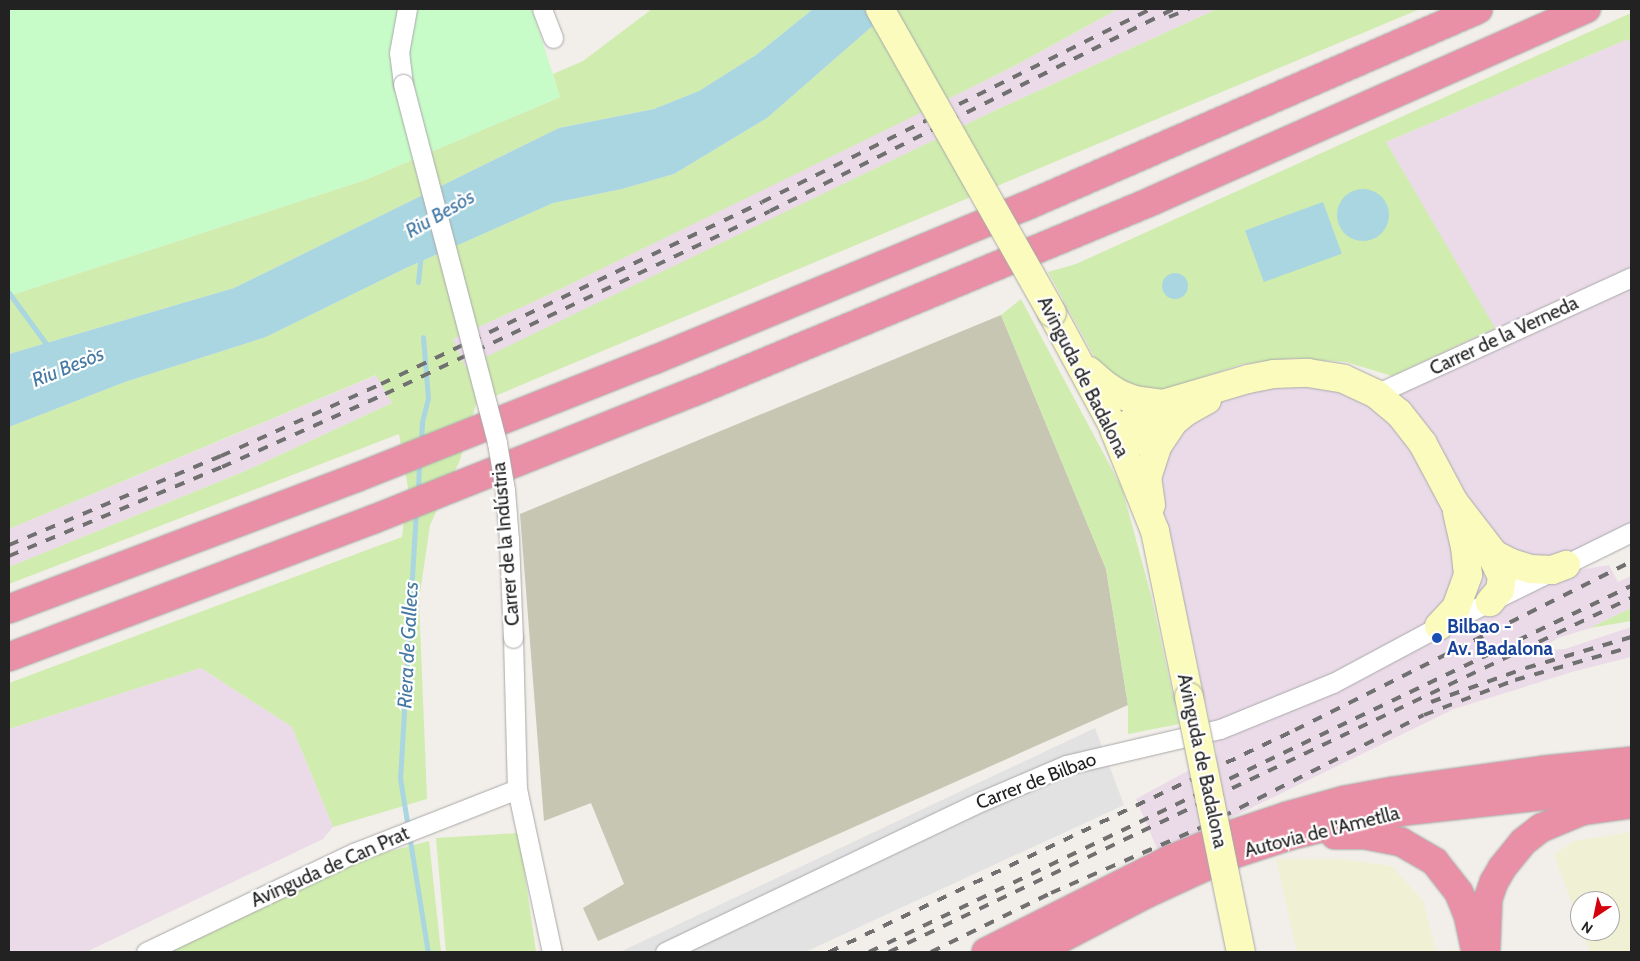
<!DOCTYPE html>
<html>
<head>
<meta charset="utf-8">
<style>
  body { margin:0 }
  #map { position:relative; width:1640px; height:961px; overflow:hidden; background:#f2eee9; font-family:Cabin,sans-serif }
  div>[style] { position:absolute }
  .industrial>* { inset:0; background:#ebdbe9 }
  .construction>* { inset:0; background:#c7c6b3 }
  .farmland>* { inset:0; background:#f0f0d4 }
  .grass>* { inset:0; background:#d0ecaf }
  .park>* { inset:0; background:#c7fbc8 }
  .parking>* { inset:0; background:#e2e2e2 }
  .water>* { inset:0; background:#a9d6e0; transform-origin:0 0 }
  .round { border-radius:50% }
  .stream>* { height:5px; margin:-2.5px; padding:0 2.5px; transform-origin:2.5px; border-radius:2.5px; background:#a9d6e0 }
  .roads { filter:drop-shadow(0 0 1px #a9a9a9) drop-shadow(0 0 1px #a9a9a9) }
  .street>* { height:19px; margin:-9.5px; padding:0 9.5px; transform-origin:9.5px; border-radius:9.5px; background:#fff }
  .secondary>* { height:28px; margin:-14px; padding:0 14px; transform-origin:14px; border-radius:14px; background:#fbfbbe }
  .highway>* { height:28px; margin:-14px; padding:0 14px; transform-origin:14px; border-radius:14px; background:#e990a6 }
  .rail>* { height:4px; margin-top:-2px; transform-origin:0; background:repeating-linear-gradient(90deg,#707070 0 10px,transparent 0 20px) }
  .bridges { filter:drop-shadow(0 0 1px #a9a9a9) drop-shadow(0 0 1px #a9a9a9) }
  .street-bridge>* { height:19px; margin:-9.5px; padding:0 9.5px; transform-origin:9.5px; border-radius:9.5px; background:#fff }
  .secondary-bridge>* { height:28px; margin:-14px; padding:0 14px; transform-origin:14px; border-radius:14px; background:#fbfbbe }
  .dots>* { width:14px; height:14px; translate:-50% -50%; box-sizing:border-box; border:2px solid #fff; border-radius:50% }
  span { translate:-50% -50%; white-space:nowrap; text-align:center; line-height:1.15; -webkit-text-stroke:4.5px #fff; paint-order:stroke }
  .street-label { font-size:19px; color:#222 }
  .transit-label { font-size:19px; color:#164399; font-weight:700 }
  .left { translate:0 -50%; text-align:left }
  .water-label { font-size:20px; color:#4579a4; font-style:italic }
  .frame { position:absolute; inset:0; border:10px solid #222; pointer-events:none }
  .north { position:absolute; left:1570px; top:891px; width:50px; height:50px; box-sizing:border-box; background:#fff; border:1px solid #a7a7a7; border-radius:50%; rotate:214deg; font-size:14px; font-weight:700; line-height:20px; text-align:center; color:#222 }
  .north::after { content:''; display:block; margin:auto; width:18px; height:22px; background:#d4000b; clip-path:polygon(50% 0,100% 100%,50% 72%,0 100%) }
</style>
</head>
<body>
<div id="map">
  <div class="industrial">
    <div style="clip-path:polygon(1118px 9px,1217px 9px,994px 111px,465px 368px,452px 339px,548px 295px,1016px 65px)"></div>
    <div style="clip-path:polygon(1628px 39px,1631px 45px,1631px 544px,1573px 571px,1609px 565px,1618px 582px,1631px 576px,1631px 608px,1590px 628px,1558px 638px,1537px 651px,1565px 649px,1631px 627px,1631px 657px,1575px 671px,1454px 709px,1159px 853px,1136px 799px,1217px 755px,1179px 578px,1159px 501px,1163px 465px,1179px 431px,1219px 403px,1238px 395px,1279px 385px,1379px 383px,1494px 328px,1386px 142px)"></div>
    <div style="clip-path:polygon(377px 375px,392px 403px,243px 472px,9px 567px,9px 529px)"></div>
    <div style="clip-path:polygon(201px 668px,292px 727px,333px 827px,323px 839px,86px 952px,9px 952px,9px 729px)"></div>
  </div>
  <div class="construction">
    <div style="clip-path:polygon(1001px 315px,1106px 569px,1128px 705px,598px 941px,583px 908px,624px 884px,591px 803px,544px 821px,520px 514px)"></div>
  </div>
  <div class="farmland">
    <div style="clip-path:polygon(1631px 832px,1631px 952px,1590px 952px,1582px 931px,1610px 931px,1610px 901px,1580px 901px,1580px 926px,1554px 855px,1574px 841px)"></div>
    <div style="clip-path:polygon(1276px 859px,1341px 859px,1392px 866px,1423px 901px,1436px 951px,1463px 949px,1463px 952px,1297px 952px)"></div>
  </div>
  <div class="grass">
    <div style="clip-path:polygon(652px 9px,813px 9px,756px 55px,699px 91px,654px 109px,559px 128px,234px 288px,9px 354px,9px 296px,365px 180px,560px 97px,553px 74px,583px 61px)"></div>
    <div style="clip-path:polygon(892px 9px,1118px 9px,1016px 65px,908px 119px,548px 295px,453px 339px,465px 367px,994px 111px,1217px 9px,1420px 9px,476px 404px,460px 460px,430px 525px,419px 600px,427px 799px,333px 827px,292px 727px,201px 668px,9px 729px,9px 683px,402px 537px,408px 488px,399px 434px,9px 584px,9px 567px,243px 472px,392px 403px,376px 375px,9px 529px,9px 427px,125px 382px,266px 337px,406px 268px,553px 203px,622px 189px,674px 174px,767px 118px)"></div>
    <div style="clip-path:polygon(1631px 13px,1631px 45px,1628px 39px,1386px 142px,1495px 328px,1392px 376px,1346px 362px,1293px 358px,1243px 364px,1157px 392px,1134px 389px,1101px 369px,1048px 272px,1076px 264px)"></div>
    <div style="clip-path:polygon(1021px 299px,1122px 488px,1151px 595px,1179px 724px,1128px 734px,1128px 705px,1106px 569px,1001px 315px)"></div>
    <div style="clip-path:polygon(1631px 608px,1631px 621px,1590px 628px)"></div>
    <div style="clip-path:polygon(519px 833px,536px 952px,446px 952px,436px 838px)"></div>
    <div style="clip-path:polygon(429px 841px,441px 952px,169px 952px,372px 856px)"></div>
  </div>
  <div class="park">
    <div style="clip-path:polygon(9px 9px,532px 9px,560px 97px,365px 180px,9px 296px)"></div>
  </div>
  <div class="parking">
    <div style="clip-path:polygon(1095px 728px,1124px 805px,805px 952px,620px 952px)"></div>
  </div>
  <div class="water">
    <div style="clip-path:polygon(813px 9px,892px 9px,767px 118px,674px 174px,622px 189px,553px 203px,406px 268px,266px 337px,125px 382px,9px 427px,9px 354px,234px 288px,559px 128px,654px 109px,699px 91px,756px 55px)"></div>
    <div class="round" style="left:1337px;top:189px;width:52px;height:52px"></div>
    <div style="left:1323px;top:202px;width:55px;height:83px;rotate:70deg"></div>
    <div class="round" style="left:1162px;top:273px;width:26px;height:26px"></div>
  </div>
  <div class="stream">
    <div style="left:418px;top:282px;width:27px;rotate:-84deg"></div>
    <div style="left:9px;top:293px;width:69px;rotate:53.8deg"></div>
    <div style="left:421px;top:442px;width:20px;rotate:-87deg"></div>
    <div style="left:422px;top:422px;width:25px;rotate:-76deg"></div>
    <div style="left:428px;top:398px;width:61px;rotate:-94.7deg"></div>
    <div style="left:418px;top:492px;width:29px;rotate:-88deg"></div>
    <div style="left:416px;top:510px;width:268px;rotate:93.4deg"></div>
    <div style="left:400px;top:778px;width:176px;rotate:80.9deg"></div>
  </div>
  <div class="roads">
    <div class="street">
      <div style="left:542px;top:9px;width:31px;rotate:69deg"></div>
      <div style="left:403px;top:84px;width:31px;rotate:-97deg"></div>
      <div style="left:399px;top:53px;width:45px;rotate:-79.7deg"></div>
      <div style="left:1376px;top:394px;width:281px;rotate:-24.6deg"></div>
      <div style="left:513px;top:638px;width:151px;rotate:88.5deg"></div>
      <div style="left:517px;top:789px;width:167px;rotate:77.9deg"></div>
      <div style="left:146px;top:952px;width:230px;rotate:-25.5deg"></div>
      <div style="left:354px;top:853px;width:175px;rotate:-21.4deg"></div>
      <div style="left:665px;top:952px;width:351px;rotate:-25.5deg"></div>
      <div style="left:982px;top:801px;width:91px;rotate:-23.2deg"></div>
      <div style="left:1066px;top:765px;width:158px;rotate:-13.2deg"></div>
      <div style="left:1220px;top:729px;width:122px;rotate:-22.2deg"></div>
      <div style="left:1333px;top:683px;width:110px;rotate:-28.2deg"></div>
      <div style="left:1430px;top:631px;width:224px;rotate:-26.2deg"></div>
    </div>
    <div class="secondary">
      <div style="left:1052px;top:313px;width:126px;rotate:61.6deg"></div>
      <div style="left:1112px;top:424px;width:115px;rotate:68.1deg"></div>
      <div style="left:1155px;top:531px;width:169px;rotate:78.4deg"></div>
      <div style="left:1089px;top:371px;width:21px;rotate:41deg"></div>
      <div style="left:1105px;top:385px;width:17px;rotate:33deg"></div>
      <div style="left:1119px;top:394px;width:17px;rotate:21deg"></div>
      <div style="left:1135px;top:400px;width:28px;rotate:8deg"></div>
      <div style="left:1115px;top:432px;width:22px;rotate:24deg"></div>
      <div style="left:1135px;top:441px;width:13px;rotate:-13deg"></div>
      <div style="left:1148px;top:438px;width:9px;rotate:-18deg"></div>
      <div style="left:1157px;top:435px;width:38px;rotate:-39deg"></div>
      <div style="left:1187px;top:411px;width:23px;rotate:-29deg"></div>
      <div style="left:1121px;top:445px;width:16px;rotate:-75deg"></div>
      <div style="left:1125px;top:430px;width:7px;rotate:-56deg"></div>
      <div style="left:1129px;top:424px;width:23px;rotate:-40deg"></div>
      <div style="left:1147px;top:409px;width:17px;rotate:-17deg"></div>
      <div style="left:1163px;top:404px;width:89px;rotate:-16.4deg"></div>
      <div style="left:1248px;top:379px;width:26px;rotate:-11deg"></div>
      <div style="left:1274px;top:374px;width:34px;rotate:-2deg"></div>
      <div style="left:1308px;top:373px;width:36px;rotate:9deg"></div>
      <div style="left:1344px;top:379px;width:35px;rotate:25deg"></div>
      <div style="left:1376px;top:394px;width:30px;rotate:40deg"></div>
      <div style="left:1399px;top:413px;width:39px;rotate:52deg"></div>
      <div style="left:1423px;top:444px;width:66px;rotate:61.9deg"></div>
      <div style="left:1454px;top:502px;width:66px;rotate:52.4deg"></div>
      <div style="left:1494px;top:554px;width:19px;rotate:28deg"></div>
      <div style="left:1511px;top:563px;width:21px;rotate:17deg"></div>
      <div style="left:1531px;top:569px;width:21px;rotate:3deg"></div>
      <div style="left:1552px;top:570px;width:15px;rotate:-20deg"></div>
      <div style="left:1151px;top:505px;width:27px;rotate:-98deg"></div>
      <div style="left:1147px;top:478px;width:35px;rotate:-72deg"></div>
      <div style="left:1158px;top:445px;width:25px;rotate:-56deg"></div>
      <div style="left:1487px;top:546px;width:34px;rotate:64deg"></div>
      <div style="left:1502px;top:577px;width:13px;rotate:99deg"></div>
      <div style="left:1500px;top:590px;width:16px;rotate:130deg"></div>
      <div style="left:1439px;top:626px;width:25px;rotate:-47deg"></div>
      <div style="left:1456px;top:608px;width:35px;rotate:-70deg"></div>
      <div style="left:1468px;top:575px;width:28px;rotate:-96deg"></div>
      <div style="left:1465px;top:547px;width:35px;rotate:-103deg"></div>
    </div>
    <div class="highway">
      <div style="left:9px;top:609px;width:373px;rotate:-20.7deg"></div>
      <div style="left:358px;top:477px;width:318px;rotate:-21.6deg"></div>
      <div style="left:654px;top:360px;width:403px;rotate:-22.5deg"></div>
      <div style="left:1026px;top:206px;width:493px;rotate:-23.5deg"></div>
      <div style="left:9px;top:657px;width:390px;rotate:-20.7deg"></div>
      <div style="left:374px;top:519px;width:347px;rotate:-21.7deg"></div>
      <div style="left:696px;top:391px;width:494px;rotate:-22.6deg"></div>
      <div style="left:1152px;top:201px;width:475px;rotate:-23.9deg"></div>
      <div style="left:1335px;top:835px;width:30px"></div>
      <div style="left:1365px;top:835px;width:37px;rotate:11deg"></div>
      <div style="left:1401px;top:842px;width:39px;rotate:30deg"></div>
      <div style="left:1435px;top:862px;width:39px;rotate:52deg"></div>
      <div style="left:1459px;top:893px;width:24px;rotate:68deg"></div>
      <div style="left:1468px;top:915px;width:38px;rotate:78deg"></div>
      <div style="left:1486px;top:948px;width:49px;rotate:-87.7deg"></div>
      <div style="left:1488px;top:899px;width:18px;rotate:-71deg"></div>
      <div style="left:1494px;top:882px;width:16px;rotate:-60deg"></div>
      <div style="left:1502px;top:868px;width:33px;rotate:-51deg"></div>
      <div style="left:1523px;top:842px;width:23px;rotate:-38deg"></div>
      <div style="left:1541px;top:828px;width:44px;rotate:-22.5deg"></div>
      <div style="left:1582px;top:811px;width:49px;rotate:-8.1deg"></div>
      <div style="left:986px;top:952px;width:205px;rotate:-26.7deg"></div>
      <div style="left:1169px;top:860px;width:69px;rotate:-22.1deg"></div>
      <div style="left:1233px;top:834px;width:57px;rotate:-18.4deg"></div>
      <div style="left:1287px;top:816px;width:60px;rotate:-15.4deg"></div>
      <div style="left:1345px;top:800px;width:49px;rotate:-10.6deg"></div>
      <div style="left:1393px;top:791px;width:152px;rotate:-7.9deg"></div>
      <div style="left:1544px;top:770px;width:87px;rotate:-5.9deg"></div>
      <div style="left:1035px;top:952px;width:125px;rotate:-27.6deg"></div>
      <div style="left:1146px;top:894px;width:57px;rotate:-24.8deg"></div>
      <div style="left:1198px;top:870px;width:39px;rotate:-24deg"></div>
      <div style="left:1234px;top:854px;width:58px;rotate:-18.1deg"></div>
      <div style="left:1289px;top:836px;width:71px;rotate:-13.8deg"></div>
      <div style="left:1358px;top:819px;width:49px;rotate:-9.5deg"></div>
      <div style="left:1406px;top:811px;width:226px;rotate:-6.3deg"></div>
    </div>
  </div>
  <div class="rail">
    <div style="left:1169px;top:17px;width:22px;rotate:-22deg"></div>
    <div style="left:9px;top:545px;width:230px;rotate:-22.8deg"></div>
    <div style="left:221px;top:456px;width:175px;rotate:-24.2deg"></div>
    <div style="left:381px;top:384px;width:422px;rotate:-25.5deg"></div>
    <div style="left:762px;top:202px;width:433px;rotate:-26.4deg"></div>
    <div style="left:9px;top:556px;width:231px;rotate:-22.7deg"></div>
    <div style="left:222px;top:467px;width:179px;rotate:-24.1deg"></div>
    <div style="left:385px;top:394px;width:426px;rotate:-25.4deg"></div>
    <div style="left:770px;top:211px;width:452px;rotate:-26.6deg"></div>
    <div style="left:1431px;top:702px;width:101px;rotate:-19.7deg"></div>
    <div style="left:1526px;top:668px;width:109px;rotate:-16.4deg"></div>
    <div style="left:829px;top:952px;width:516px;rotate:-25.47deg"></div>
    <div style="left:1295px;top:730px;width:376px;rotate:-26.6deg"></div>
    <div style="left:869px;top:952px;width:845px;rotate:-25.66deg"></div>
    <div style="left:889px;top:952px;width:822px;rotate:-25.51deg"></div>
    <div style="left:931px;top:952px;width:134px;rotate:-26.2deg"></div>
    <div style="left:1051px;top:893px;width:167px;rotate:-23.6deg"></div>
    <div style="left:1204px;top:826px;width:246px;rotate:-26.8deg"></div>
    <div style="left:1424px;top:715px;width:97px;rotate:-21deg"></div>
    <div style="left:1515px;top:680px;width:121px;rotate:-15.9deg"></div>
  </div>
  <div class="bridges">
    <div class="street-bridge">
      <div style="left:403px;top:84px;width:371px;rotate:75.3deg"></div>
      <div style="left:497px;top:443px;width:48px;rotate:80.3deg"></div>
      <div style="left:505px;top:490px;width:50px;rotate:85.4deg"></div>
      <div style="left:509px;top:540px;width:98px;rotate:87.7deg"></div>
    </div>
    <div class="secondary-bridge">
      <div style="left:880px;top:9px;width:349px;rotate:60.5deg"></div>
      <div style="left:1189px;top:697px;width:260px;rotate:78.5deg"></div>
    </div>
  </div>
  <div class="dots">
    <div style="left:1437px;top:638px;background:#1a4fb4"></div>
  </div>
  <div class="street-label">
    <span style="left:1504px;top:336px;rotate:-25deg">Carrer de la Verneda</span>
    <span style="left:1083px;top:377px;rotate:63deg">Avinguda de Badalona</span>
    <span style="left:506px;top:544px;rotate:-95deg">Carrer de la Indústria</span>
    <span style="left:1202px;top:761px;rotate:78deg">Avinguda de Badalona</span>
    <span style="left:1036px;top:781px;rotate:-21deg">Carrer de Bilbao</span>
    <span style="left:1322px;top:832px;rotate:-14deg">Autovia de l'Ametlla</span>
    <span style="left:330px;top:867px;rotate:-24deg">Avinguda de Can Prat</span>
  </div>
  <div class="transit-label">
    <span class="left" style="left:1447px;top:638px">Bilbao -<br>Av. Badalona</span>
  </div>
  <div class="water-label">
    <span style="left:440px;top:214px;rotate:-30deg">Riu Besòs</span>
    <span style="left:68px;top:367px;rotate:-22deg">Riu Besòs</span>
    <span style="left:408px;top:645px;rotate:-87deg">Riera de Gallecs</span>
  </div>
  <div class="frame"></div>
  <div class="north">N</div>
</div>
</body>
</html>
